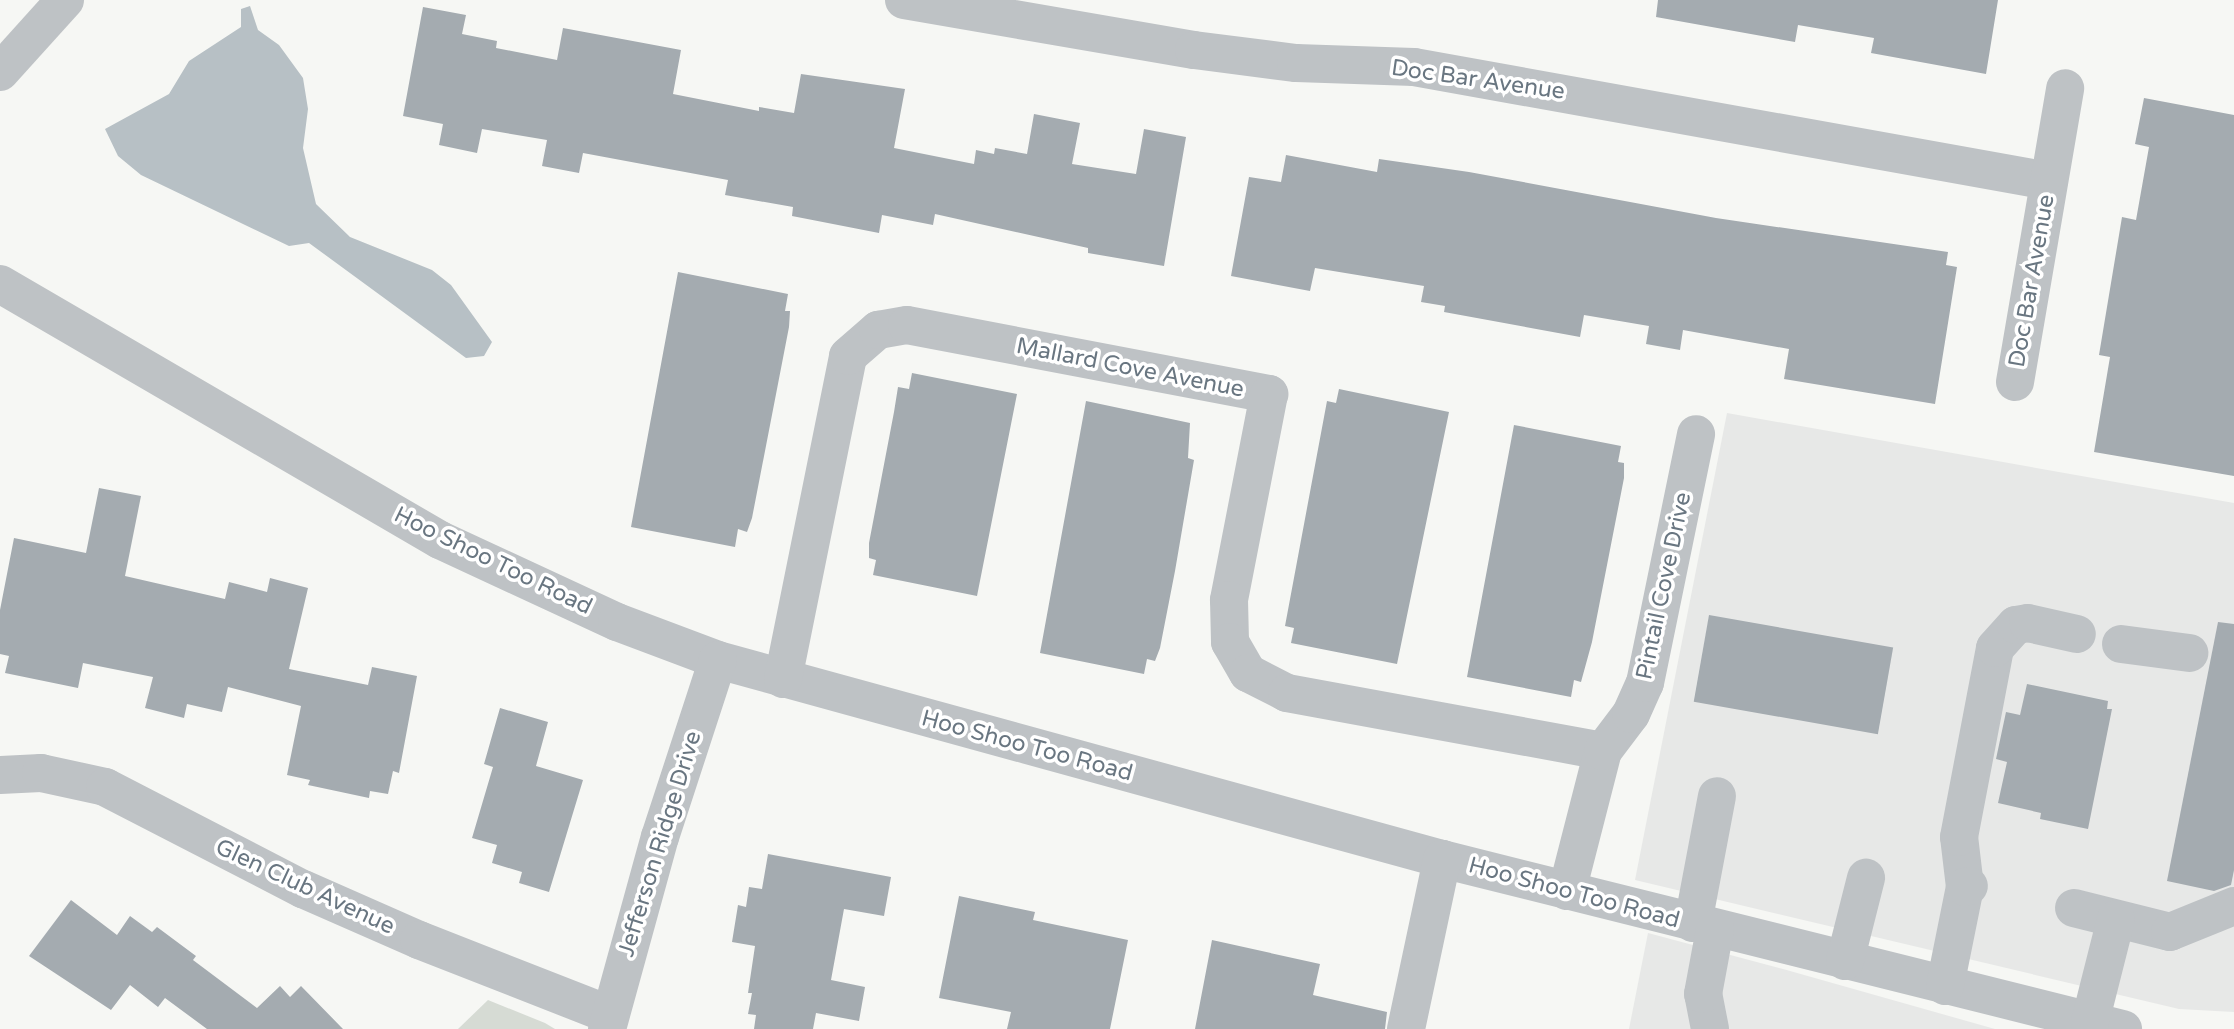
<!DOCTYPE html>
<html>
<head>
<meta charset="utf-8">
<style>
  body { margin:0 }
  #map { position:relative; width:2234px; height:1029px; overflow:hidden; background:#f6f7f4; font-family:"Varela Round",sans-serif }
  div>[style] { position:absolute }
  .built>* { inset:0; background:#e7e8e7 }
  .green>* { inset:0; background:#d6dbd4 }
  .water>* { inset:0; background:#b7c0c5 }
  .building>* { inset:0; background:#a4abb0; transform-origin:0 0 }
  .minor>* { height:38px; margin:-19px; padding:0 19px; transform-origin:19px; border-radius:19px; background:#bec2c5 }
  span { translate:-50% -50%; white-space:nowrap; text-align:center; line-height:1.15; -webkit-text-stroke:7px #fff; paint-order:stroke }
  .street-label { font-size:23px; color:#697681 }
</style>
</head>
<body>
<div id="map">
  <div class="built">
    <div style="clip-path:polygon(1727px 413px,2234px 503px,2234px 1012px,2179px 1009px,1635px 880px)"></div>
    <div style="clip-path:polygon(1648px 933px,1783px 969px,1995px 1029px,1629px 1029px)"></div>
  </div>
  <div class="green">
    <div style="clip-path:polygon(488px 1000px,545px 1023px,555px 1029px,458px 1029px)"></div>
  </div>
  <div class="water">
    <div style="clip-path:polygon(250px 6px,258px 30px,279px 45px,303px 78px,308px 109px,303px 148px,316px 204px,350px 237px,432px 270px,451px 285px,492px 342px,484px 356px,466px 358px,309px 243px,289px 246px,141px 175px,118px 156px,105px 129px,169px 94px,189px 61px,241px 27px,241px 9px)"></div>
  </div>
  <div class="building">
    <div style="clip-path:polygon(1658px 0,1998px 0,1986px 74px,1871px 53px,1874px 38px,1798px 25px,1795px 42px,1656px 17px)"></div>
    <div style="clip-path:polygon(423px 7px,466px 15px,462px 34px,497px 41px,496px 48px,557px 60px,563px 28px,681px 50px,673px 94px,759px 111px,759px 107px,794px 113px,801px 74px,905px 89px,894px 148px,974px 164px,976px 150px,994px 154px,995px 148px,1027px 154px,1034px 114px,1080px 123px,1072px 164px,1136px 174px,1144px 129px,1186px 137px,1164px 266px,1088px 253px,1088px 248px,935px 214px,933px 225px,882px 215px,879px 233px,792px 216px,793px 207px,725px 195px,728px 180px,583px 153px,579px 173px,542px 166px,547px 140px,482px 129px,477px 153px,439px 145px,443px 124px,403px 116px)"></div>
    <div style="clip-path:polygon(2144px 98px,2234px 115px,2234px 476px,2094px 452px,2110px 357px,2099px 355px,2122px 217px,2136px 220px,2149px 147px,2135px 144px)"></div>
    <div style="clip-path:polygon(1286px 155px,1377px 172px,1379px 159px,1469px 172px,1716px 218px,1948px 252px,1946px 265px,1957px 267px,1935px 404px,1784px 379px,1789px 349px,1683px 330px,1680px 350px,1646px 344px,1649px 326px,1584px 315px,1580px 337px,1444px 312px,1445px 306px,1421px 302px,1424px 286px,1315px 268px,1310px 291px,1231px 276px,1249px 177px,1281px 182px)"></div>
    <div style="clip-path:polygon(678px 272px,788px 294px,785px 311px,790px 311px,789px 327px,752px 518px,747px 532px,738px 529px,735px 547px,631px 527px)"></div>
    <div style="clip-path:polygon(912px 373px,1017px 394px,977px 596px,873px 575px,876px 560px,869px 558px,869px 543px,894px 412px,898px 387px,909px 389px)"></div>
    <div style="clip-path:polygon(1339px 389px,1449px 412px,1397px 664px,1291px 643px,1294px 628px,1285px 626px,1327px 401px,1336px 403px)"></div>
    <div style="clip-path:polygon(1086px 401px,1190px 423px,1188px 458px,1194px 460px,1175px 571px,1160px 648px,1155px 661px,1147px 659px,1144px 674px,1040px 653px)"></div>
    <div style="clip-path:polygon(1514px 425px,1621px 446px,1618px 462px,1624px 463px,1624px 478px,1592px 642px,1581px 682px,1574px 680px,1571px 697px,1467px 677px)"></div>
    <div style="clip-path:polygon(99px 488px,141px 496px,125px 576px,225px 599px,229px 582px,267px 592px,270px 578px,308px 588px,289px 669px,368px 685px,372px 667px,417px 676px,399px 773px,393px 771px,388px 794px,370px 791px,369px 798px,308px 785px,310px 780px,287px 775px,301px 706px,228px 687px,222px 712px,187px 704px,184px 718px,145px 708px,153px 677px,83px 663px,78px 688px,5px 673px,9px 656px,0 654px,0 610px,14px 538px,86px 553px)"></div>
    <div style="left:1709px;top:615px;width:187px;height:88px;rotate:10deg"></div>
    <div style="clip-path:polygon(2218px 622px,2234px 624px,2234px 870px,2231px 885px,2214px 891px,2167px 881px)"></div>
    <div style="clip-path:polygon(2027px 684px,2108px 701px,2107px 709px,2112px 709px,2088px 829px,2040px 819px,2041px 813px,1998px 803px,2007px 762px,1996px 759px,2006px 712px,2020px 715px)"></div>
    <div style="clip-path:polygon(500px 708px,548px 722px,536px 766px,583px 780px,549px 892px,519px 883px,522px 872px,492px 863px,497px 845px,472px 838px,493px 767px,484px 764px)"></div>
    <div style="clip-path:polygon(768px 854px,891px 877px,884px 916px,844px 909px,831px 980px,865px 987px,859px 1021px,816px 1013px,813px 1029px,754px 1029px,756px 1015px,748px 1014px,752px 993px,748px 993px,755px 946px,732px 942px,738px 905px,746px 907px,749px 887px,762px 889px)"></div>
    <div style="clip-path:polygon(959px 896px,1035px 912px,1033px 920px,1128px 940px,1110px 1029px,1007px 1029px,1011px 1012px,939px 998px)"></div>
    <div style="clip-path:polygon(71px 900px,117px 935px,130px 916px,152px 932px,157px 927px,196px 956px,193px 960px,257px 1008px,280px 986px,290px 997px,301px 986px,343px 1029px,207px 1029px,165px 998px,158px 1007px,130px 985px,111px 1010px,29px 956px)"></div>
    <div style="clip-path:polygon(1212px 940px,1320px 964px,1313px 995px,1387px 1012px,1385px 1029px,1195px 1029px)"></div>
  </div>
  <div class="minor">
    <div style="left:904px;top:0;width:294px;rotate:9.8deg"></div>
    <div style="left:1194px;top:50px;width:103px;rotate:7.3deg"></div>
    <div style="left:1296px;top:63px;width:118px;rotate:1.9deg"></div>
    <div style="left:1414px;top:67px;width:645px;rotate:10.18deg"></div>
    <div style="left:0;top:72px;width:97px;rotate:-47.9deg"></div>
    <div style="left:0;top:284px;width:509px;rotate:30.19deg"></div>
    <div style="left:440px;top:540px;width:195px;rotate:24.9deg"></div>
    <div style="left:617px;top:622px;width:108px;rotate:20.6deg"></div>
    <div style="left:718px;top:660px;width:751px;rotate:15.37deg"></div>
    <div style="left:1442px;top:859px;width:702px;rotate:14.02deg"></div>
    <div style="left:2015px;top:382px;width:298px;rotate:-80.3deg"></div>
    <div style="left:2121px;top:644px;width:69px;rotate:7.5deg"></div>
    <div style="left:783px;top:679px;width:329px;rotate:-78.6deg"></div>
    <div style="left:848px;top:356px;width:40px;rotate:-41deg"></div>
    <div style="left:878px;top:330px;width:29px;rotate:-10deg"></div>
    <div style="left:907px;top:325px;width:369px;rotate:10.8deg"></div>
    <div style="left:1269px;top:394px;width:210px;rotate:101deg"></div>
    <div style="left:1229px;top:600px;width:42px;rotate:88.6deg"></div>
    <div style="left:1230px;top:642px;width:36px;rotate:60deg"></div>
    <div style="left:1248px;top:673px;width:44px;rotate:27.1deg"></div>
    <div style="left:1287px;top:693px;width:321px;rotate:10.4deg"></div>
    <div style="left:0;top:775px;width:41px;rotate:-2.8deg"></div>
    <div style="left:41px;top:773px;width:66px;rotate:12.3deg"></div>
    <div style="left:105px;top:787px;width:223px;rotate:27.3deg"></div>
    <div style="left:303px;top:889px;width:127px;rotate:23.7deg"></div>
    <div style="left:419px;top:940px;width:205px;rotate:21.4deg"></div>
    <div style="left:1965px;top:887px;width:50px;rotate:-96.8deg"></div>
    <div style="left:1959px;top:837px;width:192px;rotate:-79.2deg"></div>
    <div style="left:1995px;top:648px;width:31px;rotate:-48deg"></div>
    <div style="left:2016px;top:625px;width:12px;rotate:-9deg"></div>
    <div style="left:2028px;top:623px;width:50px;rotate:12.7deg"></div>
    <div style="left:1567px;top:891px;width:145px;rotate:-75.6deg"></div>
    <div style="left:1603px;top:751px;width:46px;rotate:-52.9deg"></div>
    <div style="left:1631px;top:714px;width:34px;rotate:-66deg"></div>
    <div style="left:1645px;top:683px;width:254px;rotate:-78.4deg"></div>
    <div style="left:2074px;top:908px;width:99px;rotate:14deg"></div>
    <div style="left:2170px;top:932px;width:69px;rotate:-22.1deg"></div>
    <div style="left:1693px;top:923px;width:129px;rotate:-79.3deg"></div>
    <div style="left:1845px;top:961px;width:86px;rotate:-75.8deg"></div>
    <div style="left:1945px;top:986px;width:101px;rotate:-78.6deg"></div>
    <div style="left:1965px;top:887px;width:4px;rotate:-14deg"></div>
    <div style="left:2090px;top:1022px;width:106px;rotate:-75.8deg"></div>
    <div style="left:607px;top:1029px;width:199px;rotate:-74.6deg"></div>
    <div style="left:660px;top:837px;width:186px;rotate:-71.9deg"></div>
    <div style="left:1406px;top:1029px;width:174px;rotate:-78deg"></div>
    <div style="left:1710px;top:1029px;width:36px;rotate:-101deg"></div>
    <div style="left:1703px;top:994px;width:66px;rotate:-79.5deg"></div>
  </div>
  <div class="street-label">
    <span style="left:1478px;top:80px;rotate:8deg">Doc Bar Avenue</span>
    <span style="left:2032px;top:281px;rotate:-80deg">Doc Bar Avenue</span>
    <span style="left:1130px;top:368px;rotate:11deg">Mallard Cove Avenue</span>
    <span style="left:493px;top:561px;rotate:26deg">Hoo Shoo Too Road</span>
    <span style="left:1664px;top:586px;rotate:-78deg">Pintail Cove Drive</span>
    <span style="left:1027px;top:746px;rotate:15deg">Hoo Shoo Too Road</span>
    <span style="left:660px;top:844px;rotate:-73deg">Jefferson Ridge Drive</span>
    <span style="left:305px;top:887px;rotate:25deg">Glen Club Avenue</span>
    <span style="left:1574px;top:893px;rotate:15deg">Hoo Shoo Too Road</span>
  </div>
</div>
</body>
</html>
